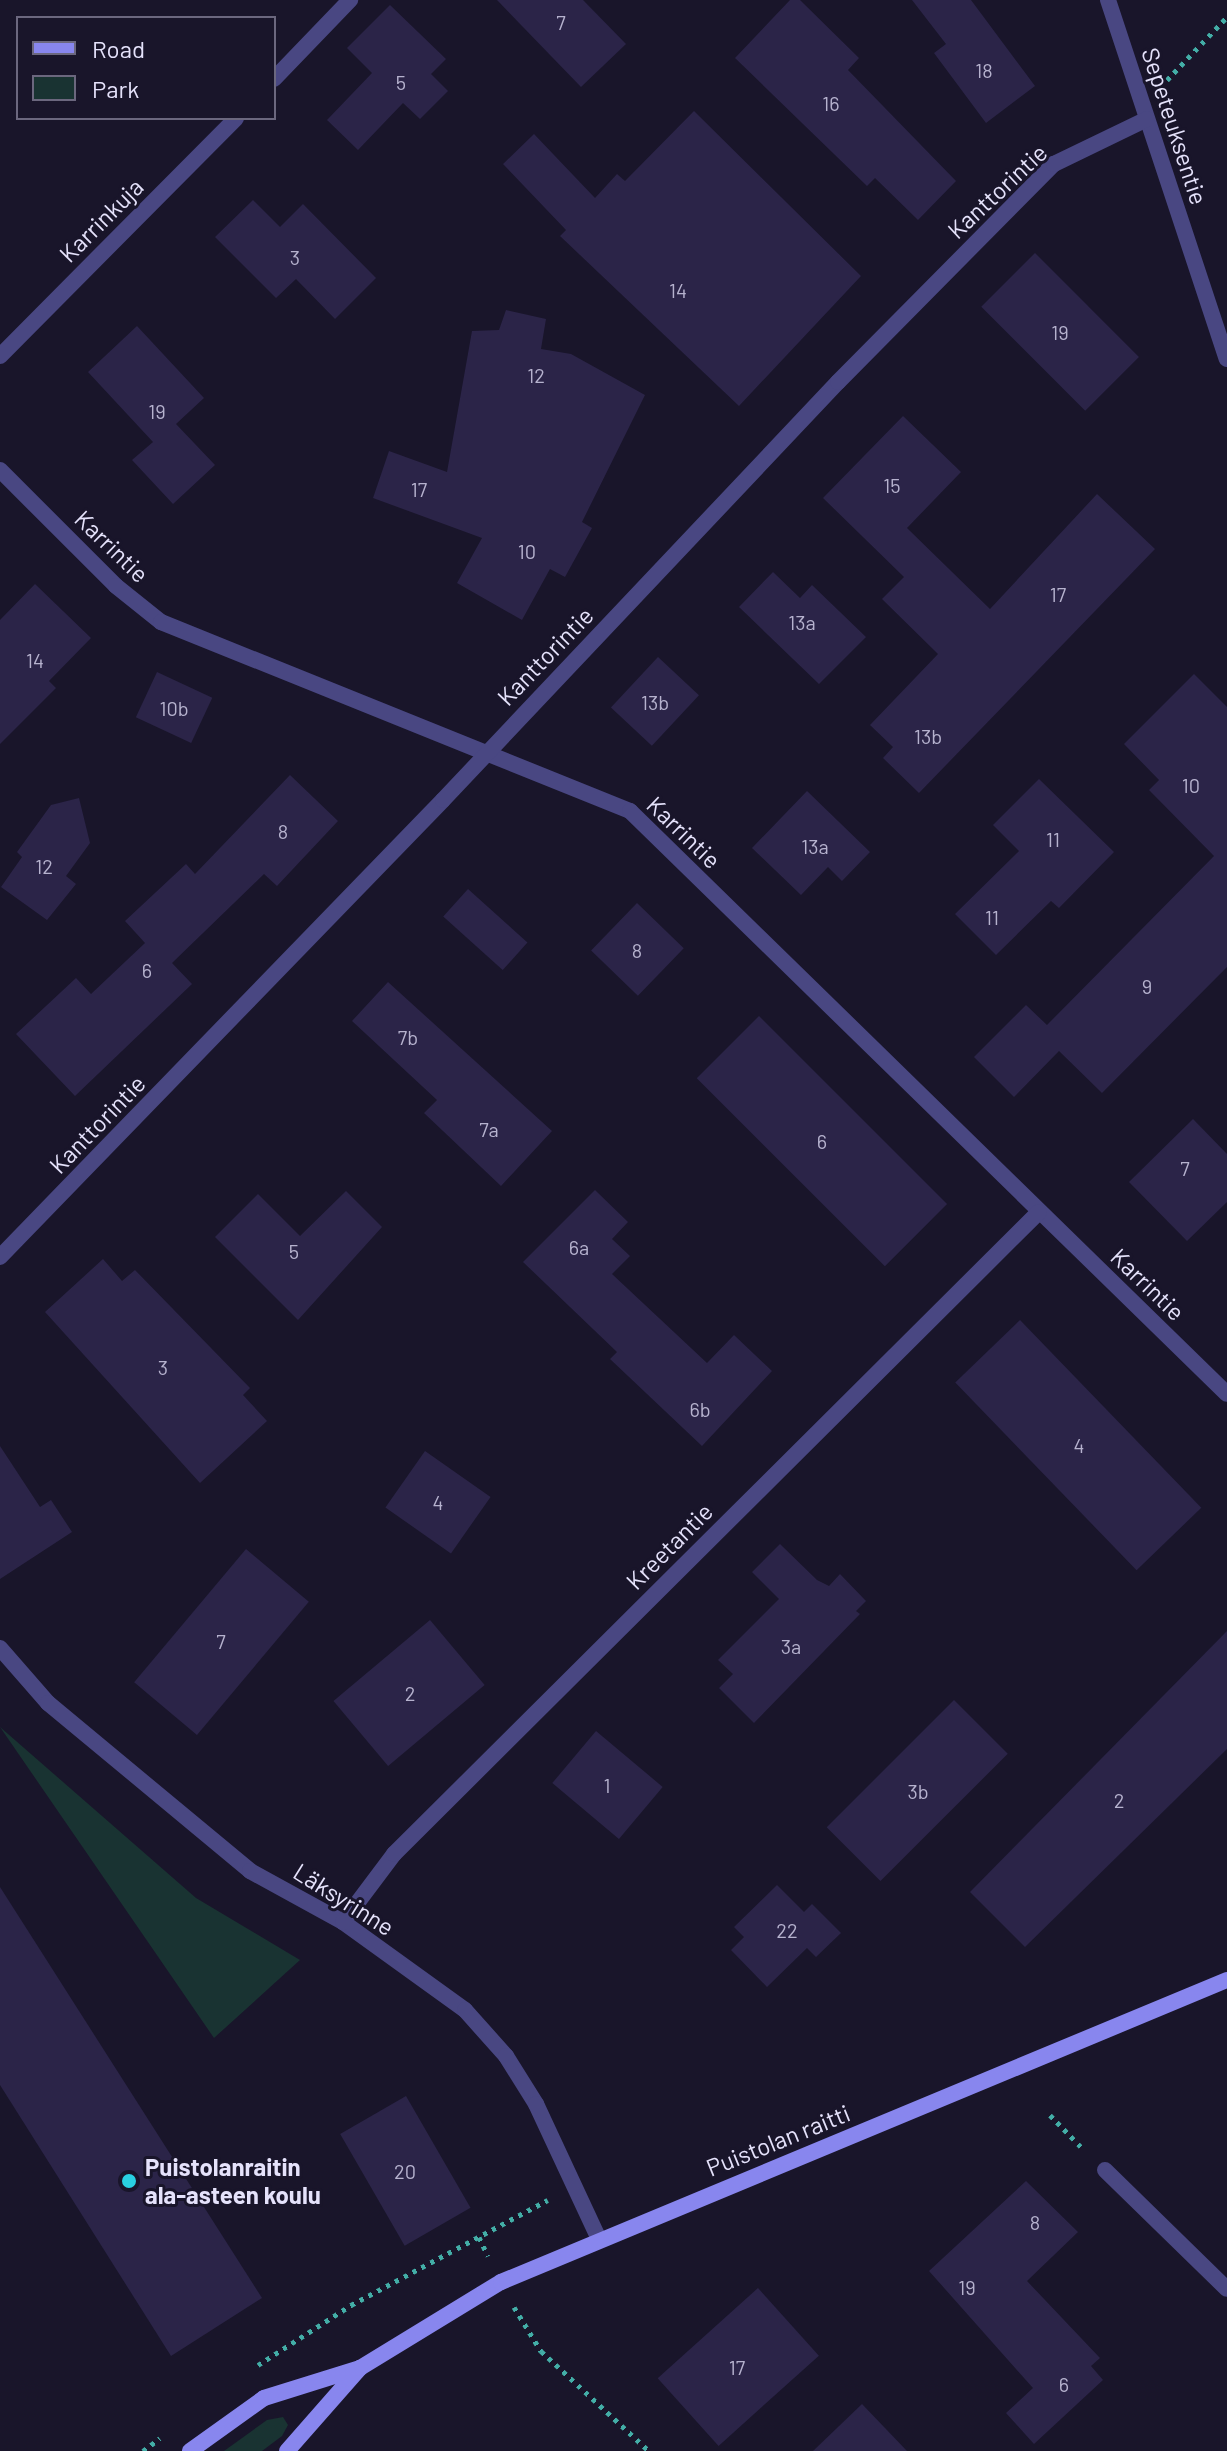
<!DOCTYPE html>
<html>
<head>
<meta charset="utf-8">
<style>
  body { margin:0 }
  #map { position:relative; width:1227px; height:2451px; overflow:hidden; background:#19152a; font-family:Barlow,sans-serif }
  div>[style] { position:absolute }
  .green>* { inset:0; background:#193332 }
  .building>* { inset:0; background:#2b2448; transform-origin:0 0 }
  .path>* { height:5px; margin-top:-2.5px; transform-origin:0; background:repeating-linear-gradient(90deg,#43aea7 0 4px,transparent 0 10px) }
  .street>* { height:16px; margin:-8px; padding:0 8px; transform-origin:8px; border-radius:8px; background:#494782 }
  .secondary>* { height:16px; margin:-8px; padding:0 8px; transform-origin:8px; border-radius:8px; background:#8886ee }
  .dots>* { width:22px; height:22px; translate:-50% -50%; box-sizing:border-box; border:4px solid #19152a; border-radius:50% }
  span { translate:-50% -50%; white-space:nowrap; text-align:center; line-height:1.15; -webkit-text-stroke:6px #19152a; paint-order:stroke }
  .number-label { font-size:20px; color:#b6b2ce }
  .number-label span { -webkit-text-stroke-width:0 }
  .street-label { font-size:24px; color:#e5e2fb }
  .poi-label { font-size:24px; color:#e5e2fb; font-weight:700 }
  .left { translate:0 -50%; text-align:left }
  .legend { position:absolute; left:16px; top:16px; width:260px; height:104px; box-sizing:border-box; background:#19152a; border:2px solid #6b677e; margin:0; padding:10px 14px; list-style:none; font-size:24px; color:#e5e2fb }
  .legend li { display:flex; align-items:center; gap:16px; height:40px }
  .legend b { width:40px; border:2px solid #6b677e }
</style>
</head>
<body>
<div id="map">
  <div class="green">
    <div style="clip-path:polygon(0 1727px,196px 1898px,300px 1960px,214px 2038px)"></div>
    <div style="clip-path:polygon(283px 2417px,288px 2425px,282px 2436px,262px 2451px,224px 2451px,267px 2420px)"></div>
  </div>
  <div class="building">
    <div style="clip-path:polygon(497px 0,583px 0,626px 44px,581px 87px)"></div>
    <div style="clip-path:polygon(790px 0,800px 0,859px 58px,848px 70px,956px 181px,918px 220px,875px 178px,867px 186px,735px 58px)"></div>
    <div style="clip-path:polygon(912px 0,971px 0,1035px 86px,986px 123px,934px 53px,946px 44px)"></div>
    <div style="clip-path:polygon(390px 5px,446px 59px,431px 74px,448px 91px,420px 119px,403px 103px,358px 150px,327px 120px,372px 73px,347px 48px)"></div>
    <div style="clip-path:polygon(694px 111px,861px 276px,739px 406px,560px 236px,566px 230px,503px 164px,534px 134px,595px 198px,617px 174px,625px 181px)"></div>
    <div style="clip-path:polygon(253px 200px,280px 227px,303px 204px,376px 278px,335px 319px,296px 279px,276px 298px,215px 237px)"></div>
    <div style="left:1035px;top:253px;width:147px;height:76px;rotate:45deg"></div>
    <div style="clip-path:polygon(506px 310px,546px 319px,541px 349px,571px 354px,645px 395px,582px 522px,592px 528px,565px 577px,550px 569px,522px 620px,457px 583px,482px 538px,373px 498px,389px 451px,447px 472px,472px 331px,499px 330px)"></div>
    <div style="clip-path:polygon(137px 326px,204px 398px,176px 424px,215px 465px,173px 504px,132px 460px,153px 442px,88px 372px)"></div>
    <div style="clip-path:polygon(903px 416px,961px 472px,907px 528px,990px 609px,1097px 494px,1155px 549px,919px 793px,883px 758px,893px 747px,870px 725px,938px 654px,882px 599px,904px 577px,823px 498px)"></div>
    <div style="clip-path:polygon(773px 572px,800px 598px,812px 585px,866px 637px,819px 684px,739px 607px)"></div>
    <div style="clip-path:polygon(35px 584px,91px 638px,49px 681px,56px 688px,0 744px,0 620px)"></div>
    <div style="left:658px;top:657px;width:56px;height:69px;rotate:43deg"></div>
    <div style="left:157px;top:672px;width:61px;height:50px;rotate:25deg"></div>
    <div style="clip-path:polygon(1194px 674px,1227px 707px,1227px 967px,1102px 1093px,1059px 1051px,1014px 1097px,974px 1057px,1026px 1005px,1047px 1025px,1214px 856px,1149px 790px,1159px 780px,1124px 744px)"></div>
    <div style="clip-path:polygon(290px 775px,338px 821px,277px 886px,264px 874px,172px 963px,192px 984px,75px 1096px,16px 1034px,76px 978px,91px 994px,145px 943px,125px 921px,186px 864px,195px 874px)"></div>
    <div style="clip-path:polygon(1039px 779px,1114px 852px,1059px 908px,1051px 901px,996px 955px,955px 914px,1019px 851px,993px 825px)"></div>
    <div style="clip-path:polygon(807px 791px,870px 852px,842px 881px,828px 867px,801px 895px,752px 848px)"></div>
    <div style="clip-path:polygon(79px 798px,90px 843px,66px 876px,76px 884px,47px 920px,1px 887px,22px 857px,17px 852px,51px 805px)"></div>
    <div style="left:468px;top:889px;width:80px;height:37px;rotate:42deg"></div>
    <div style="left:637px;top:903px;width:65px;height:66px;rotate:44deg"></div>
    <div style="clip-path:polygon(388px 982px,552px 1131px,501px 1186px,424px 1113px,437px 1100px,352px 1021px)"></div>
    <div style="left:759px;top:1016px;width:266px;height:88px;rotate:45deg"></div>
    <div style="clip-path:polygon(1193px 1119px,1227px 1154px,1227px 1202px,1187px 1241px,1129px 1182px)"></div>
    <div style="clip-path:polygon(595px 1190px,628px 1222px,612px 1239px,630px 1256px,612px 1274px,707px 1363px,734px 1335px,772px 1371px,702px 1446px,610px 1359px,617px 1352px,523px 1262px)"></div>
    <div style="clip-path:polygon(346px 1191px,382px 1227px,298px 1320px,215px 1237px,258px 1194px,300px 1236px)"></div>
    <div style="clip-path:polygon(103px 1259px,122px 1281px,135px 1270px,250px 1388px,243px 1395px,267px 1421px,200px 1483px,45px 1312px)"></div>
    <div style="left:1020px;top:1320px;width:261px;height:90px;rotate:46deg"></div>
    <div style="clip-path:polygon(0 1446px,40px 1507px,51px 1500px,72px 1532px,0 1579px)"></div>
    <div style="left:425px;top:1451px;width:80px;height:69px;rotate:35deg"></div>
    <div style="clip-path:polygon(780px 1544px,817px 1580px,829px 1586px,840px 1574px,866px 1601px,856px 1611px,860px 1614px,754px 1723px,719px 1688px,733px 1674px,718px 1660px,779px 1599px,752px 1572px)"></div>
    <div style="left:246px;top:1549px;width:82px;height:174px;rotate:40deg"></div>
    <div style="left:430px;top:1620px;width:85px;height:126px;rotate:50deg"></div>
    <div style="clip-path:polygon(1227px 1631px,1227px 1749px,1025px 1947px,970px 1892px)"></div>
    <div style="left:954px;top:1700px;width:76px;height:180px;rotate:45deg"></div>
    <div style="left:596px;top:1731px;width:87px;height:68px;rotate:40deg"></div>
    <div style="clip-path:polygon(777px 1885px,804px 1912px,812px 1904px,841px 1933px,816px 1957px,807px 1948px,767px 1987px,731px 1950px,744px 1937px,734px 1927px)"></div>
    <div style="clip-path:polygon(0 1887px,262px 2298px,171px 2356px,0 2085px)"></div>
    <div style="left:406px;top:2096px;width:129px;height:76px;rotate:60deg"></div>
    <div style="clip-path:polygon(1026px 2181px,1078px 2232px,1027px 2281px,1100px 2358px,1091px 2366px,1103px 2380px,1034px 2444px,1006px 2413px,1033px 2388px,929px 2271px)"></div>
    <div style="left:758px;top:2288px;width:91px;height:135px;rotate:48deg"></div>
    <div style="clip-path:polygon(862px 2404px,907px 2451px,813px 2451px)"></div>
  </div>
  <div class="path">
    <div style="left:1167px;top:80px;width:87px;rotate:-46.4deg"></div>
    <div style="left:1050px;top:2115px;width:49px;rotate:45.8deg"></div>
    <div style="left:479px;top:2237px;width:21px;rotate:65deg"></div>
    <div style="left:514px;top:2307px;width:52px;rotate:58.5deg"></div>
    <div style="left:541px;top:2351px;width:147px;rotate:42.8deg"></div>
    <div style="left:258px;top:2365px;width:111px;rotate:-32.8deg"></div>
    <div style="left:351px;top:2305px;width:223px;rotate:-28.1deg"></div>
    <div style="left:143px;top:2451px;width:21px;rotate:-37deg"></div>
  </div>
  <div class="street">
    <div style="left:1108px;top:0;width:378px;rotate:71.7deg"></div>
    <div style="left:274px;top:79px;width:110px;rotate:-46.1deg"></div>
    <div style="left:0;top:356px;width:335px;rotate:-45.2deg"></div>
    <div style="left:0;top:470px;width:164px;rotate:45deg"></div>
    <div style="left:116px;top:586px;width:58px;rotate:38.7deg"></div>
    <div style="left:161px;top:622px;width:506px;rotate:21.95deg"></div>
    <div style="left:630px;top:811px;width:834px;rotate:44.32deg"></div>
    <div style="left:0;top:1257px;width:636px;rotate:-45.89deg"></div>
    <div style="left:443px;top:800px;width:575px;rotate:-46.62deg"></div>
    <div style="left:838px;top:382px;width:307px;rotate:-45.3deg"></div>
    <div style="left:1054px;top:164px;width:103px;rotate:-25.8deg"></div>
    <div style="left:0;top:1648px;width:73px;rotate:48.9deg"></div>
    <div style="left:48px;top:1703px;width:263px;rotate:39.7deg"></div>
    <div style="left:250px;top:1871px;width:106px;rotate:28.7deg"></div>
    <div style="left:343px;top:1922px;width:150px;rotate:35.8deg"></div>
    <div style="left:465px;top:2010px;width:62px;rotate:48.3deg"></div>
    <div style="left:506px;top:2056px;width:57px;rotate:58deg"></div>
    <div style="left:536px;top:2104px;width:149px;rotate:65deg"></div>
    <div style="left:343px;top:1922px;width:85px;rotate:-53.1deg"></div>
    <div style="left:394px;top:1854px;width:910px;rotate:-44.87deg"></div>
    <div style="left:1105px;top:2170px;width:170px;rotate:44.3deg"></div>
  </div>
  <div class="secondary">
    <div style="left:190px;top:2451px;width:91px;rotate:-35.6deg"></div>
    <div style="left:264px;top:2398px;width:101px;rotate:-17.4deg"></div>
    <div style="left:360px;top:2368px;width:165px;rotate:-31.4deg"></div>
    <div style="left:501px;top:2282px;width:786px;rotate:-22.59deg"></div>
    <div style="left:287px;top:2451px;width:111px;rotate:-48.7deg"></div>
  </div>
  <div class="dots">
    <div style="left:129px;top:2181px;background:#29d0e1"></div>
  </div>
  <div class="number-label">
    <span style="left:561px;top:22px">7</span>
    <span style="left:984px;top:70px">18</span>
    <span style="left:401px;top:82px">5</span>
    <span style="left:831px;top:103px">16</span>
    <span style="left:295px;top:257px">3</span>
    <span style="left:678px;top:290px">14</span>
    <span style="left:1060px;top:332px">19</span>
    <span style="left:536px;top:375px">12</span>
    <span style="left:157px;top:411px">19</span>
    <span style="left:892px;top:485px">15</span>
    <span style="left:419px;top:489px">17</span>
    <span style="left:527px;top:551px">10</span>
    <span style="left:1058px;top:594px">17</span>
    <span style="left:802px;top:622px">13a</span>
    <span style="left:35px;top:660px">14</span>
    <span style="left:655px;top:702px">13b</span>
    <span style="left:174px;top:708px">10b</span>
    <span style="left:928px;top:736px">13b</span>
    <span style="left:1191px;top:785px">10</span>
    <span style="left:283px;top:831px">8</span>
    <span style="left:1053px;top:839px">11</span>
    <span style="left:815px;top:846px">13a</span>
    <span style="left:44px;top:866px">12</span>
    <span style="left:992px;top:917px">11</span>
    <span style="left:637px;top:950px">8</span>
    <span style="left:147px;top:970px">6</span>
    <span style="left:1147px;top:986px">9</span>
    <span style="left:408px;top:1037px">7b</span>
    <span style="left:489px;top:1129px">7a</span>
    <span style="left:822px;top:1141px">6</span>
    <span style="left:1185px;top:1168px">7</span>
    <span style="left:579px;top:1247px">6a</span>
    <span style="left:294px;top:1251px">5</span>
    <span style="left:163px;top:1367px">3</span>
    <span style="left:700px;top:1409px">6b</span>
    <span style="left:1079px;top:1445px">4</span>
    <span style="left:438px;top:1502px">4</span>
    <span style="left:221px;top:1641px">7</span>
    <span style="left:791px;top:1646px">3a</span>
    <span style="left:410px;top:1693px">2</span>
    <span style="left:607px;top:1785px">1</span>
    <span style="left:918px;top:1791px">3b</span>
    <span style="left:1119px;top:1800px">2</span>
    <span style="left:787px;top:1930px">22</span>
    <span style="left:405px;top:2171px">20</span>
    <span style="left:1035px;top:2222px">8</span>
    <span style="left:967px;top:2287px">19</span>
    <span style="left:737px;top:2367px">17</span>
    <span style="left:1064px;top:2384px">6</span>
  </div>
  <div class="street-label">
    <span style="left:1175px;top:126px;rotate:72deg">Sepeteuksentie</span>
    <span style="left:997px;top:191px;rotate:-43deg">Kanttorintie</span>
    <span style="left:101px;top:220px;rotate:-45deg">Karrinkuja</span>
    <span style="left:112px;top:546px;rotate:44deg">Karrintie</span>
    <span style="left:545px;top:656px;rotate:-46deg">Kanttorintie</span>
    <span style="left:684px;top:832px;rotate:44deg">Karrintie</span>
    <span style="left:97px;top:1124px;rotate:-46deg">Kanttorintie</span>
    <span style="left:1148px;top:1284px;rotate:44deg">Karrintie</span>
    <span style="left:669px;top:1546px;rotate:-45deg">Kreetantie</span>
    <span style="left:344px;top:1899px;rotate:32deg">Läksyrinne</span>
    <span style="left:778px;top:2140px;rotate:-22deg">Puistolan raitti</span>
  </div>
  <div class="poi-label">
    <span class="left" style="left:145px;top:2181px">Puistolanraitin<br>ala-asteen koulu</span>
  </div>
  <ul class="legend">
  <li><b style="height:10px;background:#8886ee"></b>Road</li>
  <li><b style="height:22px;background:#193332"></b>Park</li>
  </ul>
</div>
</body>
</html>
